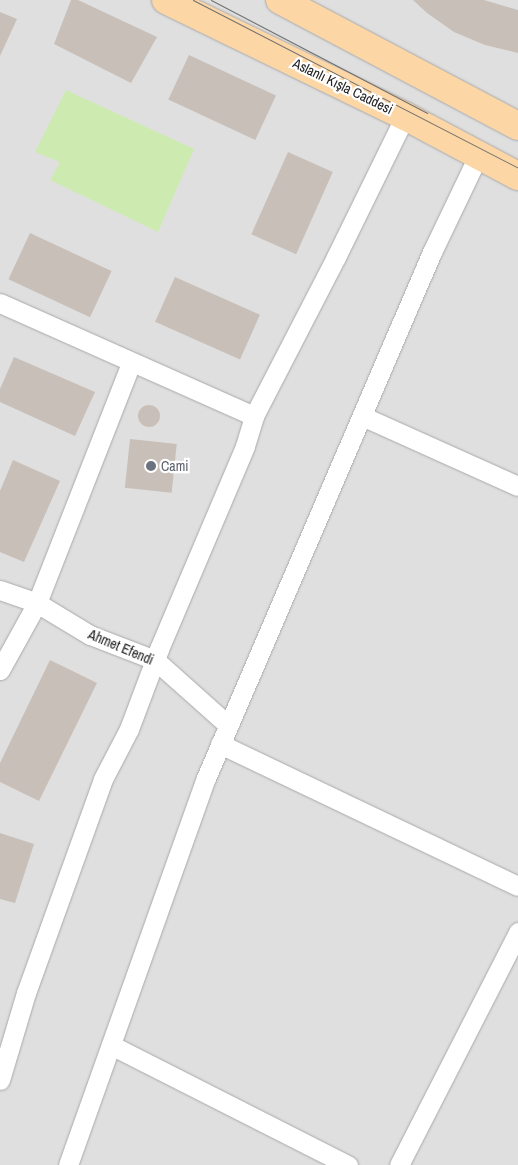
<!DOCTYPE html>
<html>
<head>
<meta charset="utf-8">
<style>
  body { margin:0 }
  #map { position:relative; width:518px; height:1165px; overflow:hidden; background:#f2efe9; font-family:"Archivo Narrow",sans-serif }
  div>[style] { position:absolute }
  .residential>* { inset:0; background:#e0dfdf; transform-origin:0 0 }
  .grass>* { inset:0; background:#cdebb0 }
  .building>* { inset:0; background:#c7bfb8; transform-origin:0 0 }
  .round { border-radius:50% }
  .roads { filter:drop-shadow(0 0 1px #a9a9a9) drop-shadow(0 0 1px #a9a9a9) }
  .minor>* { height:19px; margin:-9.5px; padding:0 9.5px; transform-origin:9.5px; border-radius:9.5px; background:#fff }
  .primary>* { height:28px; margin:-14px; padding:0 14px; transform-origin:14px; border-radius:14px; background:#fcd6a4 }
  .tram>* { height:1px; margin:-0.5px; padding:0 0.5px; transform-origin:0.5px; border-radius:0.5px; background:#707070 }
  .dots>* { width:14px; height:14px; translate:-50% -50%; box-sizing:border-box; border:2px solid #fff; border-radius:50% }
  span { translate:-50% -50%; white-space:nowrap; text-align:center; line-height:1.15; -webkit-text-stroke:4.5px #fff; paint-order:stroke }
  .street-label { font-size:14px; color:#222 }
  .worship-label { font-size:14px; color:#5b616d }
  .left { translate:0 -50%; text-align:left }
</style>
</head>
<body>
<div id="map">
  <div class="residential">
    <div style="left:0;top:0;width:518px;height:1165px"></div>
  </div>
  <div class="grass">
    <div style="clip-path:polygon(66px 90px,194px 149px,158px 232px,50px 180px,60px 162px,35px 152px)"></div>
  </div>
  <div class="building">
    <div style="clip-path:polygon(71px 0,78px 0,157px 37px,131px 83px,54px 44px)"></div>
    <div style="clip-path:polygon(413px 0,484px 0,518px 10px,518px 53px,485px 45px,454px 32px,427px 13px)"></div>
    <div style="clip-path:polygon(0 12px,17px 19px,0 56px)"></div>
    <div style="left:189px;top:55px;width:96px;height:49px;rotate:25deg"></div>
    <div style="left:288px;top:152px;width:49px;height:90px;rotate:24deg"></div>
    <div style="left:30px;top:233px;width:90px;height:51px;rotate:25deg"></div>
    <div style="left:175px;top:277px;width:93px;height:49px;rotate:24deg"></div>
    <div style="clip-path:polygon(14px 357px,95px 392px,75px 436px,0 402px,0 389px)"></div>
    <div class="round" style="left:138px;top:405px;width:22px;height:22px"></div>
    <div style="left:130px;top:439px;width:47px;height:49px;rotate:6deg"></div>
    <div style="clip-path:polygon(13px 460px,60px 481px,24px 562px,0 552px,0 491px)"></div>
    <div style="clip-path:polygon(50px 660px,97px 683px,39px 801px,0 782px,0 763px)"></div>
    <div style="clip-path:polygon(0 833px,34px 844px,15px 903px,0 899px)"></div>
  </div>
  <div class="roads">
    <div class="minor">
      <div style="left:0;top:303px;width:278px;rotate:24deg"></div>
      <div style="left:362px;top:416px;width:171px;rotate:24.2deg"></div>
      <div style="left:0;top:590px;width:39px;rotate:19deg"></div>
      <div style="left:37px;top:603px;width:62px;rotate:31.1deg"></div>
      <div style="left:90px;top:635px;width:70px;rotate:21deg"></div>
      <div style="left:155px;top:660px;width:98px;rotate:41.7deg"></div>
      <div style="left:0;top:670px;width:77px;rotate:-61.1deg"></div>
      <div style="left:37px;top:603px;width:258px;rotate:-68.6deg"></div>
      <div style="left:220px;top:744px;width:330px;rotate:25.5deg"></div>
      <div style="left:111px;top:1045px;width:266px;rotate:26.9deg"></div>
      <div style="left:0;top:1080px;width:91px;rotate:-73.4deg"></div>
      <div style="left:26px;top:993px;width:227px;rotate:-70.2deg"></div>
      <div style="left:103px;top:779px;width:56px;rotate:-62.5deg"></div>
      <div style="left:129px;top:729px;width:85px;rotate:-69.4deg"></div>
      <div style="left:159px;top:649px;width:220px;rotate:-67deg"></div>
      <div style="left:245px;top:446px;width:31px;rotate:-73deg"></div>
      <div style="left:254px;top:416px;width:179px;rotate:-62.7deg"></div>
      <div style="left:336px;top:257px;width:157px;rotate:-63.9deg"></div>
      <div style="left:68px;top:1165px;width:411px;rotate:-70.4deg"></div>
      <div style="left:206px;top:778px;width:572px;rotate:-66.75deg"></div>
      <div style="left:432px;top:252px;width:109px;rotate:-64.4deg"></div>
      <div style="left:399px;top:1165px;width:262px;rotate:-62.9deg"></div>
    </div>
    <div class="primary">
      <div style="left:166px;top:0;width:266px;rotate:25.9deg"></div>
      <div style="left:405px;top:116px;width:128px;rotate:28deg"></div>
      <div style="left:280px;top:0;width:269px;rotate:27.9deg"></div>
    </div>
  </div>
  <div class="tram">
    <div style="left:193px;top:0;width:366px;rotate:27.3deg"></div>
    <div style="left:211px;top:0;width:244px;rotate:27.6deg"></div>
  </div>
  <div class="dots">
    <div style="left:151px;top:466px;background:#6b7280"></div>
  </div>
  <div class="street-label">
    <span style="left:343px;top:86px;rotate:26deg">Aslanlı Kışla Caddesi</span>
    <span style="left:121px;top:647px;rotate:23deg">Ahmet Efendi</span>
  </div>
  <div class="worship-label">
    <span class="left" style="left:161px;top:466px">Cami</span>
  </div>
</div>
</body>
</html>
